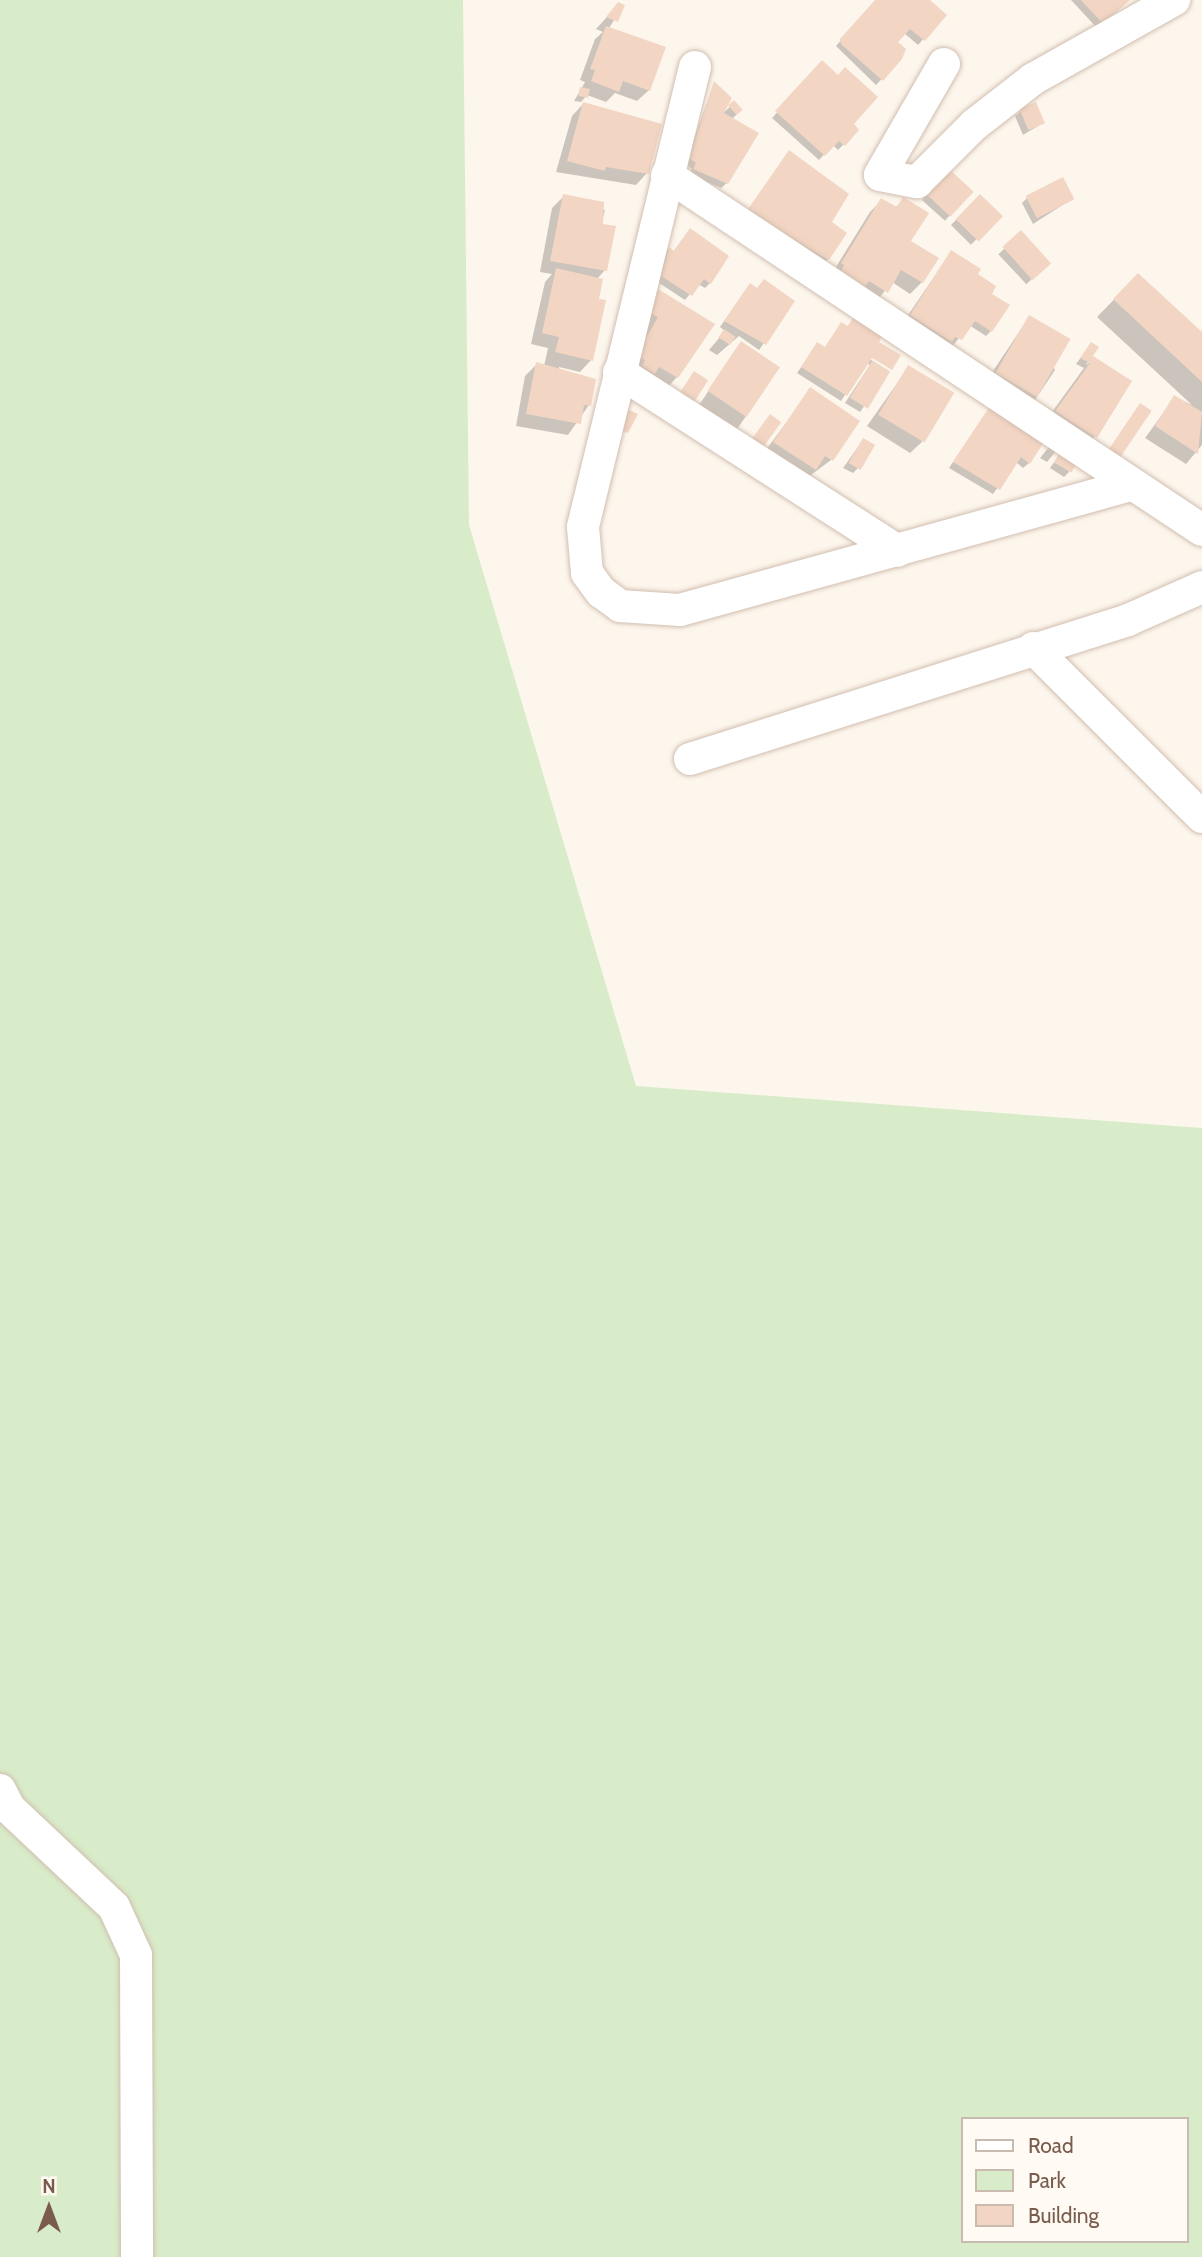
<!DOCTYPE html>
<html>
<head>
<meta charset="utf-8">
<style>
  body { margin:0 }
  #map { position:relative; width:1202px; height:2257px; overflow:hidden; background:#fdf6ec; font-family:Cabin,sans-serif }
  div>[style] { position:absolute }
  .green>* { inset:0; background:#d8ecc9 }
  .shadow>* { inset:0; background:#0003; transform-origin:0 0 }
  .building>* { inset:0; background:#f3d5c3; transform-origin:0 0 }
  .roads { filter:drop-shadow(0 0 2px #d1beb0) drop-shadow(0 0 2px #d1beb0) }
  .minor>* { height:32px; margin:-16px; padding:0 16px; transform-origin:16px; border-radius:16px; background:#fff }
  span { translate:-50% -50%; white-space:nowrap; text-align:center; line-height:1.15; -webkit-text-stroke:5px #fffaf3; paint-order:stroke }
  .legend { position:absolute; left:961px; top:2117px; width:228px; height:126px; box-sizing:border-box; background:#fffaf3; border:2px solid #cabbb1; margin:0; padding:9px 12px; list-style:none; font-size:21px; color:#7a5c4d }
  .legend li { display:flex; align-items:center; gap:14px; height:35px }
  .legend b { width:35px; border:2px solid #cabbb1 }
  .north { position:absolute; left:14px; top:2173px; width:70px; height:70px; -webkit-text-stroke:5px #fffaf3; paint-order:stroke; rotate:0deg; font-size:19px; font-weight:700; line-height:28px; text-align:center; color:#7a5c4d }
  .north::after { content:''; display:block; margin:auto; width:24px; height:32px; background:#7a5c4d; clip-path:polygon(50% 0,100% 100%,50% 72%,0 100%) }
</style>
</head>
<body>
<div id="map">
  <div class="green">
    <div style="clip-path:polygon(evenodd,0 0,463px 0,469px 525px,636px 1086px,1202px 1128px,1202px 2257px,0 2257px,0 0,962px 2119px,1186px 2119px,1186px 2241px,962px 2241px,962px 2119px)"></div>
  </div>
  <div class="shadow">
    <div style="clip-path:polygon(876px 0,927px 0,945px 15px,918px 45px,904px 33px,896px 43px,901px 58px,876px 85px,836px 46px)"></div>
    <div style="clip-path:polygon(1071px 0,1125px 0,1097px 28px)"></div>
    <div style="clip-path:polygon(619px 4px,623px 6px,609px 28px,649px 90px,637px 101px,615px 93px,606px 102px,587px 95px,581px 102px,574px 101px,585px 82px,580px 80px,595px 39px,603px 32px,596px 29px)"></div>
    <div style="clip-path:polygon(822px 63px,851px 124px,844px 144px,838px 150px,833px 145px,819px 160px,772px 118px)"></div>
    <div style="clip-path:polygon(714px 83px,722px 114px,734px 103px,741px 110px,731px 120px,727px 183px,721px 188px,689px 174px,692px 169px,685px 164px)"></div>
    <div style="clip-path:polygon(583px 104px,647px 173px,636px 185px,556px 172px,572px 116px)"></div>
    <div style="clip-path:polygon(1021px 111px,1043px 123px,1023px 135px,1015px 116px)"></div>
    <div style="left:948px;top:171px;width:31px;height:39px;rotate:42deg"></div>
    <div style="clip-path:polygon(564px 196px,605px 210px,601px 226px,605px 270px,597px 279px,591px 360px,580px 372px,559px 367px,559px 374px,589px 405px,568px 435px,516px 426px,525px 376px,537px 364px,544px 366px,548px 348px,531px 344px,545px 282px,552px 274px,540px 272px,552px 208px)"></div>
    <div style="left:980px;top:196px;width:28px;height:41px;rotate:45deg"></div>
    <div style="clip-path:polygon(1027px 198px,1072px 199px,1033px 224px,1022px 203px)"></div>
    <div style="clip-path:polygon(904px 199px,909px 241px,922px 282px,910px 294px,892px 282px,875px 303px,831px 275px,870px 212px,882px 200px,895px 208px)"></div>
    <div style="clip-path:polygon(830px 222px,828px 259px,816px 271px,757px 228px)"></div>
    <div style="left:1021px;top:233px;width:41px;height:31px;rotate:47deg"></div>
    <div style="clip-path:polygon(685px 236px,710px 283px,705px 288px,698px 284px,685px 300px,656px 281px,664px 254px,669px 249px,673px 252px)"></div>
    <div style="clip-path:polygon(951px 252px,985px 301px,991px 331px,986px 336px,969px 325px,949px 351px,900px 327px)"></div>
    <div style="clip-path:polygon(1138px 275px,1202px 335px,1202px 445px,1186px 464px,1145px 438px,1175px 397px,1192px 405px,1097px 317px)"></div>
    <div style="clip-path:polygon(658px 291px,677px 377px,666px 389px,626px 367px,648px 329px,635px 322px)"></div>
    <div style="clip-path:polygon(745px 291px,793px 301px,759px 350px,739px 336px,717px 355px,709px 350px,725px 331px,720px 327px)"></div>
    <div style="clip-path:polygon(1029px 317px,1055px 370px,1033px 403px,989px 377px)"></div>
    <div style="clip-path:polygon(853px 320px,863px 355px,889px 371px,860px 412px,845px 403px,870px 365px,866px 363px,841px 401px,797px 373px,817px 344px,824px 349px,841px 324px,847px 327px)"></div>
    <div style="left:741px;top:343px;width:45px;height:74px;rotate:34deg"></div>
    <div style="clip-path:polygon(1091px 344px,1097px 347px,1086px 365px,1094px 359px,1095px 436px,1084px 448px,1044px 423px,1084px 368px,1076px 364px)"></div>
    <div style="clip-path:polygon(908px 368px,922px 442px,910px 453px,867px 426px)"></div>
    <div style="clip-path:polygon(811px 389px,858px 421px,831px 460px,803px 481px,763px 454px)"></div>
    <div style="clip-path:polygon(985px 414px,1029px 463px,1023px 468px,1016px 462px,993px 494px,949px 468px)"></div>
    <div style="clip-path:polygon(863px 440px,858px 468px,853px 473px,843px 468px)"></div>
    <div style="clip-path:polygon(1049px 447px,1056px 451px,1047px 462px,1040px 458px)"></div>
    <div style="clip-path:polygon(1060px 454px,1069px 472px,1064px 477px,1050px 468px)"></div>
  </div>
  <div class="building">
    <div style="clip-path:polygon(875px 0,930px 0,947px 15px,925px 41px,910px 29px,898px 42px,906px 49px,902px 59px,883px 81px,841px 44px,840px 39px)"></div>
    <div style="clip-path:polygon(1081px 0,1130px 0,1103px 24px)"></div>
    <div style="clip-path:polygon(618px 2px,625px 5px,618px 22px,606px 17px)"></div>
    <div style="clip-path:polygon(606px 26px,666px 47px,650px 91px,623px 81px,619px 92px,591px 81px,595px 70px,590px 69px)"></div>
    <div style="clip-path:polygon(822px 60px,838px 75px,845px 67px,878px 97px,854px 124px,859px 130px,845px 146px,839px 141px,825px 156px,775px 111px)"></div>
    <div style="clip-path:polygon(714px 81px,732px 98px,724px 113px,759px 133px,728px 184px,693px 169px,696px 163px,689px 158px)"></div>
    <div style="left:580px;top:87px;width:10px;height:9px;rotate:11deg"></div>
    <div style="left:734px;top:100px;width:13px;height:8px;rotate:48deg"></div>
    <div style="clip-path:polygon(583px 102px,662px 124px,649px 174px,606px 167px,605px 171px,567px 161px)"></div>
    <div style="left:1036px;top:102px;width:23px;height:18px;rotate:67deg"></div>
    <div style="clip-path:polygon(789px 150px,849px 194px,832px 222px,847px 233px,829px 260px,746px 212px)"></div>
    <div style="left:948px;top:168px;width:35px;height:34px;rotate:43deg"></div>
    <div style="left:1063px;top:177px;width:25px;height:42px;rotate:63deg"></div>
    <div style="clip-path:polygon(563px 194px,604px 202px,603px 224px,616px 226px,607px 271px,550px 261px)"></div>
    <div style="left:980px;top:194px;width:32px;height:35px;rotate:44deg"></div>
    <div style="clip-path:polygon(903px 197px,929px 213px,911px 241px,939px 258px,923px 283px,901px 270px,888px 293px,869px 281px,864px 288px,840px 273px,844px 265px,841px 263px,881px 198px,897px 207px)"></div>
    <div style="clip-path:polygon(690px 228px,729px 256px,711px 284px,704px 279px,692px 296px,661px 276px,669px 247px,674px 251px)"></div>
    <div style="left:1021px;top:230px;width:45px;height:25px;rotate:48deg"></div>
    <div style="clip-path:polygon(951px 250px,981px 269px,978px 274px,996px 286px,992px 294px,1010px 305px,992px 332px,975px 321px,962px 340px,955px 337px,952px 342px,910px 315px)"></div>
    <div style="clip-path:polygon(556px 268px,603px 279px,599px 299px,606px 300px,593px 361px,555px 352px,559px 337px,542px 333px)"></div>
    <div style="clip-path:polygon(1138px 273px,1202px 332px,1202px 382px,1113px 299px)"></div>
    <div style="clip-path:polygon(764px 279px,795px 301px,766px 345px,724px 321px,750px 283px,757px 288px)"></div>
    <div style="clip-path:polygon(658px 289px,715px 324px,678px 378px,659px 367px,655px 374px,642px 366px,645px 360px,636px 355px,658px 317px,645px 310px)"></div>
    <div style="left:1029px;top:315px;width:48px;height:67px;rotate:30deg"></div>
    <div style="clip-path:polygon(853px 318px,882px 336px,879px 342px,901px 355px,892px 370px,872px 358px,847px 396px,801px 367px,817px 342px,825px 347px,841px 322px,848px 326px)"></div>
    <div style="left:724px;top:329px;width:14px;height:10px;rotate:34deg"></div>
    <div style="left:741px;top:341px;width:47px;height:60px;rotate:34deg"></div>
    <div style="clip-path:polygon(1091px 342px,1099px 347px,1093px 356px,1132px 381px,1097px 438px,1055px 411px,1090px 363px,1080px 358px)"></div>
    <div style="left:872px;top:361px;width:21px;height:43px;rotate:31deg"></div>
    <div style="clip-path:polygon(536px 362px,596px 379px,591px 406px,584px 405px,581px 424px,526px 414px)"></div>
    <div style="left:908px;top:365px;width:54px;height:58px;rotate:31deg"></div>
    <div style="left:694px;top:371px;width:17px;height:27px;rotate:33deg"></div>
    <div style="clip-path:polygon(810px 387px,860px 421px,833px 461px,825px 456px,816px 470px,773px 442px)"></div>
    <div style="clip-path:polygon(1174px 395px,1202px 412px,1198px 454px,1155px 426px)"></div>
    <div style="left:1140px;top:403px;width:14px;height:56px;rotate:34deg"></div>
    <div style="clip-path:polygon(990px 406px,1044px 442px,1030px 464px,1021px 457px,1000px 490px,953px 462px)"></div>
    <div style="clip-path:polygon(626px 409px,638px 414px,628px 433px,620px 431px)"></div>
    <div style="left:770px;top:414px;width:14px;height:31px;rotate:36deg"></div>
    <div style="left:863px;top:438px;width:14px;height:29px;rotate:30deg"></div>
    <div style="left:1060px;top:452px;width:20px;height:12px;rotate:30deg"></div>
  </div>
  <div class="roads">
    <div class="minor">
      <div style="left:944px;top:64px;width:128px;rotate:120deg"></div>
      <div style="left:880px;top:175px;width:38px;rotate:11deg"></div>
      <div style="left:917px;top:182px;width:81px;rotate:-45deg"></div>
      <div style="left:974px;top:125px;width:75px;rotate:-37.9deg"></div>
      <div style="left:1033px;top:79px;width:162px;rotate:-29.3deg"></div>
      <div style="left:695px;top:67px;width:473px;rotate:103.7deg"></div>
      <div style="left:583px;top:527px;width:46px;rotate:85deg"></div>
      <div style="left:587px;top:573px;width:24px;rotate:54deg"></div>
      <div style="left:601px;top:592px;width:24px;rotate:36deg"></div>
      <div style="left:620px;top:606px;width:60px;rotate:3.8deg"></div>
      <div style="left:680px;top:610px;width:469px;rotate:-15.5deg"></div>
      <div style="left:667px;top:175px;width:642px;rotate:33.57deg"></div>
      <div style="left:619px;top:372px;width:331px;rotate:32.7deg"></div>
      <div style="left:1033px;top:648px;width:239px;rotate:45deg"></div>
      <div style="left:690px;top:759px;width:460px;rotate:-17.6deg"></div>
      <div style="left:1128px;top:620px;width:81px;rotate:-24deg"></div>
      <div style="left:0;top:1790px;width:20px;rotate:63deg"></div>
      <div style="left:9px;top:1808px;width:144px;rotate:43.3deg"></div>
      <div style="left:114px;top:1907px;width:53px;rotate:65.4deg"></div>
      <div style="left:136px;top:1955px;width:302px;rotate:89.8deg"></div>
    </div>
  </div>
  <ul class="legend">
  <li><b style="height:9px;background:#fff"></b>Road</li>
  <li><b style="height:19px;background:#d8ecc9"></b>Park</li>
  <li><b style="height:19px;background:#f3d5c3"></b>Building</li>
  </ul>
  <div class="north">N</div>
</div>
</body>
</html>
